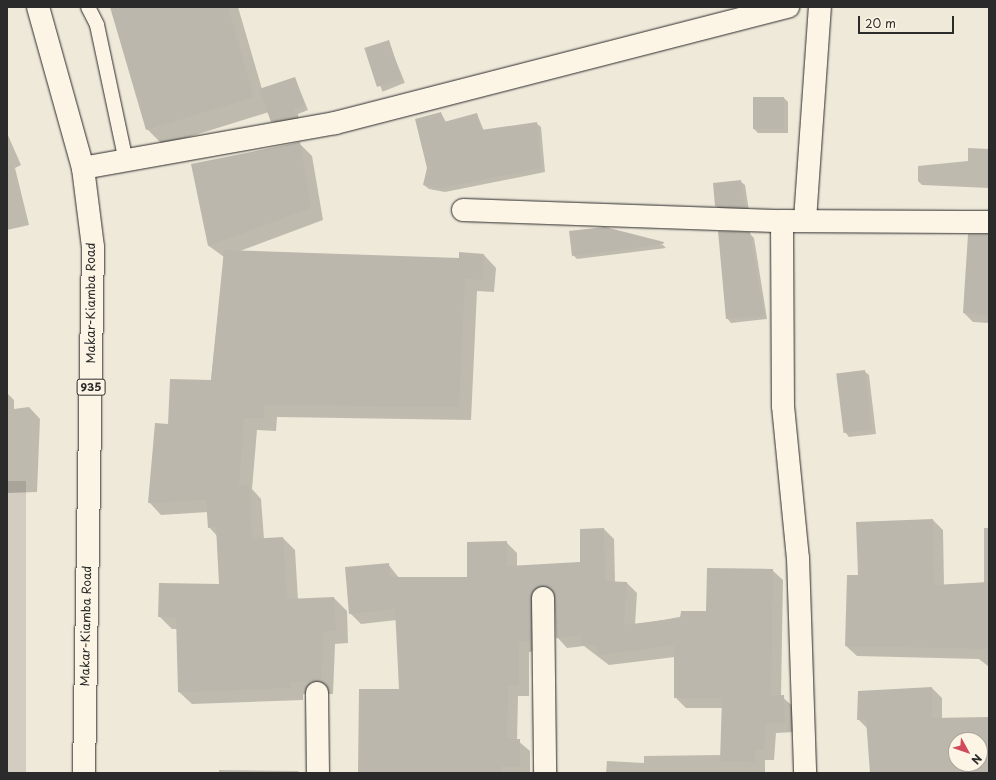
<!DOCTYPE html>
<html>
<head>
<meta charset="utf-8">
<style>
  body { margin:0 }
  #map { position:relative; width:996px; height:780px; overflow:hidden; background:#efe9da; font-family:"Playpen Sans",sans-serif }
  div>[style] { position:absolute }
  .green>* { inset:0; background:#d2cdc0; transform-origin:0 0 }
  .shadow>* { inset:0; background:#0003; transform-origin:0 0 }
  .building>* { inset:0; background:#bcb7ac; transform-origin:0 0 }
  .roads { filter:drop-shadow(0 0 1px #2b2b2b) drop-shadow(0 0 1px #2b2b2b) }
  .service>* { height:14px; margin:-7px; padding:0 7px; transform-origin:7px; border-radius:7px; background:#fcf5e5 }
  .minor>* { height:22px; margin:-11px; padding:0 11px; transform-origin:11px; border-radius:11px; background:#fcf5e5 }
  .primary>* { height:22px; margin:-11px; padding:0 11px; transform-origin:11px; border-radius:11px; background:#fcf5e5 }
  span { translate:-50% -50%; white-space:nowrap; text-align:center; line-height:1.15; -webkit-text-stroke:4px #fcf5e5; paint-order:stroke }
  .shield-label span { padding:1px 3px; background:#fcf5e5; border:1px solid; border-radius:3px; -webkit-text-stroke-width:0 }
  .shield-label { font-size:11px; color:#2b2b2b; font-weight:700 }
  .street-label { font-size:12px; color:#2b2b2b }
  .frame { position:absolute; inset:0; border:8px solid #2b2b2b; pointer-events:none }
  .north { position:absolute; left:948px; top:732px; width:40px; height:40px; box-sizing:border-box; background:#fcf5e5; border:1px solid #a8a49b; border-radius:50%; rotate:130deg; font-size:11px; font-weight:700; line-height:16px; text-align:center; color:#2b2b2b }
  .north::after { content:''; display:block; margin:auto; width:14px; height:18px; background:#d1495b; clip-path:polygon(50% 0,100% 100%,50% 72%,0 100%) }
  .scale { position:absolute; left:858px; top:16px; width:96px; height:18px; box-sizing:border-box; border:2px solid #2b2b2b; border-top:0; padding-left:5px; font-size:12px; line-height:14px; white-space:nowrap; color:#2b2b2b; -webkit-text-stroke:3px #fcf5e5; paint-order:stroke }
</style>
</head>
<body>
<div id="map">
  <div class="green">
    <div style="left:26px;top:481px;width:292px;height:19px;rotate:90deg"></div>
  </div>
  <div class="shadow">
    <div style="clip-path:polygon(111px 7px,238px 7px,262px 89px,295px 78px,308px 110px,298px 114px,299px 121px,276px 125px,269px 112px,163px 145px,147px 129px)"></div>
    <div style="left:388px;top:41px;width:45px;height:24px;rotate:68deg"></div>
    <div style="clip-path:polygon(784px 98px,788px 102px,788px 133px,758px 133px,754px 129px)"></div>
    <div style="clip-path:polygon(441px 113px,446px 122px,477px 114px,484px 131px,536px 123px,541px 127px,545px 172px,445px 192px,429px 189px,424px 185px)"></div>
    <div style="clip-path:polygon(7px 133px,21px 165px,15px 168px,29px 225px,7px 230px)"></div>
    <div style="clip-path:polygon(299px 143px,312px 156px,323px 220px,240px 251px,459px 259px,484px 255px,496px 268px,494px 292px,477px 291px,471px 420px,277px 417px,276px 431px,257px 430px,252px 489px,261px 499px,264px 539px,283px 538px,295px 550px,298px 600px,334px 598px,347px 611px,348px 643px,335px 644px,333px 694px,303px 694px,303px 700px,192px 704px,179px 692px,177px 629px,172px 629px,159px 616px,220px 585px,217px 536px,209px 527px,208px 512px,161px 515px,149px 502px,169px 425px,211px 381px,224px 257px,209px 246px,192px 165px)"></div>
    <div style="clip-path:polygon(968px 148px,989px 149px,989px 188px,922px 185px,918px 181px,918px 166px,968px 161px)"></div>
    <div style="clip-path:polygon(740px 181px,745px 185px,749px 211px,720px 210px,716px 206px)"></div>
    <div style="clip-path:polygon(604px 228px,663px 245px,666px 248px,577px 259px,573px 255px)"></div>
    <div style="clip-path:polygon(749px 233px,754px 238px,767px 319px,731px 323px,727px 318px)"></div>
    <div style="clip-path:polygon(989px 247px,989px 323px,973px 322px,964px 313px)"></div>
    <div style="clip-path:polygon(864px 371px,869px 375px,876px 434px,849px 437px,845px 432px)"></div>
    <div style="clip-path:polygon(7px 393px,14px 400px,14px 409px,29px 407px,40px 419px,37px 492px,7px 493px)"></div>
    <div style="clip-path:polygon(933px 520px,943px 530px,944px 585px,984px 583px,984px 528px,989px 528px,989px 718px,988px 666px,979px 659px,857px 656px,846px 646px,859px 576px)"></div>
    <div style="clip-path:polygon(604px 529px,614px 539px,615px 582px,627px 583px,637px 593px,635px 625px,707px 612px,772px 570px,783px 580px,781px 696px,794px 707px,795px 732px,776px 733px,774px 760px,765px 760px,765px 773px,606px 773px,607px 761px,644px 763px,644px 756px,721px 755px,723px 708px,686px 708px,675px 697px,675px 657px,609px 665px,584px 646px,567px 648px,557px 637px,554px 596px,547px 598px,541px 650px,529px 652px,529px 696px,518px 696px,517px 740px,530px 751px,530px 773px,359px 773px,400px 690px,397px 620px,361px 624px,350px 613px,388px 564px,399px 578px,468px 578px,506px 542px,517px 553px,517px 567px,581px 563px)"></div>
    <div style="clip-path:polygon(evenodd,932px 688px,942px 698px,942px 719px,989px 718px,989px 773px,871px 773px,868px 729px,858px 719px,932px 688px,956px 740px,980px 740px,980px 764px,956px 764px,956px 740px)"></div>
    <div style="clip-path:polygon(219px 770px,298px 771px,300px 773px,219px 773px)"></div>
  </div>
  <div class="building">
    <div style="clip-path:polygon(110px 7px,228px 7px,254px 97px,146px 130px)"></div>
    <div style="left:389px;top:40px;width:41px;height:26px;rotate:72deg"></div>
    <div style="clip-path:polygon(295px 77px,305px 106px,294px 109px,295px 117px,271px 122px,259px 89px)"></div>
    <div style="left:753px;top:97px;width:31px;height:32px"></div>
    <div style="clip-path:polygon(441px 112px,444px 122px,477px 113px,481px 130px,537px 122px,541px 168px,440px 188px,423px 185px,427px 168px,415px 119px)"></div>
    <div style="clip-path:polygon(300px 142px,311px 208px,208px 246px,191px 164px)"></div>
    <div style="clip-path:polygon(741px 180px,745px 207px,715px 206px,713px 183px)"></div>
    <div style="clip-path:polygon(605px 227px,664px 242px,663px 244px,572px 256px,569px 231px)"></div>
    <div style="clip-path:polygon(718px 231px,750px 232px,764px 316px,726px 319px)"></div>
    <div style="clip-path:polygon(968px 234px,989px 234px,989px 315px,963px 313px)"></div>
    <div style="clip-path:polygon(224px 250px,459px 258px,459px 252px,484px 254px,482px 280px,465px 279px,459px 407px,265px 405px,264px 418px,244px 418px,239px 486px,249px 485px,252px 539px,283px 537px,287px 599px,334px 597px,336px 631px,323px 632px,321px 682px,290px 682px,291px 688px,178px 692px,176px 617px,158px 617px,159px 583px,219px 584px,216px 527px,208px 528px,206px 500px,148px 503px,155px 423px,168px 424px,170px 379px,211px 380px)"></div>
    <div style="left:865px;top:370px;width:60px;height:29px;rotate:83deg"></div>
    <div style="clip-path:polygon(933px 519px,934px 585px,989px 582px,989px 649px,845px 646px,847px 575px,858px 575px,856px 522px)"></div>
    <div style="clip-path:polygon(604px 528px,605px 581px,627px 582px,624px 625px,680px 618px,681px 611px,706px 611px,707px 568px,773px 569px,771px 696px,784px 695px,785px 722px,766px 723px,764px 750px,755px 750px,755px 762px,720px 761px,722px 698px,674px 698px,674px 645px,598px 655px,597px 645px,581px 645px,581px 635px,556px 638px,555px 597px,549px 587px,542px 586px,532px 592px,531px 598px,531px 640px,519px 642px,519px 685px,508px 686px,507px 739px,520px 739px,520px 767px,501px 766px,502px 773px,358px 773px,359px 689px,399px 689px,395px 609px,349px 614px,345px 567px,389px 563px,390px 577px,467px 577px,467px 542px,507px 541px,507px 566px,580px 562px,580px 529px)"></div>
    <div style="clip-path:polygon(evenodd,932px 687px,932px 718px,989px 717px,989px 773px,870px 773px,866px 719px,857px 720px,858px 691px,932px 687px,956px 740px,980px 740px,980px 764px,956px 764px,956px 740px)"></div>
  </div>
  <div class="roads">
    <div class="service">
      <div style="left:88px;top:7px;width:20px;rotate:63deg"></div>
      <div style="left:97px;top:25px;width:139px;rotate:78deg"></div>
    </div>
    <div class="minor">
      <div style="left:83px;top:168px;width:256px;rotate:-10.1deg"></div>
      <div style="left:335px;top:123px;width:468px;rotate:-14.4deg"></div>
      <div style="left:463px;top:210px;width:319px;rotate:2deg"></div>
      <div style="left:782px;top:221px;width:207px;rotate:0.3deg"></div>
      <div style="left:805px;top:220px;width:214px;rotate:-86deg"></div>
      <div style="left:782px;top:221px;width:185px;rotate:89.7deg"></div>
      <div style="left:783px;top:406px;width:153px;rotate:84.4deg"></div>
      <div style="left:798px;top:558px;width:215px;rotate:88.1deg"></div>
      <div style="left:543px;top:598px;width:175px;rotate:89.3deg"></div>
      <div style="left:317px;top:693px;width:80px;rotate:89.3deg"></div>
    </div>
    <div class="primary">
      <div style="left:38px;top:7px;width:167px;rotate:74.4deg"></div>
      <div style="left:83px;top:168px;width:80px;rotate:82.8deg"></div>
      <div style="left:93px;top:247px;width:526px;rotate:90.98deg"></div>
    </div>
  </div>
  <div class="shield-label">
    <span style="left:91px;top:387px">935</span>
  </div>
  <div class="street-label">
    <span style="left:91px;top:303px;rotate:-90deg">Makar-Kiamba Road</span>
    <span style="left:86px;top:626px;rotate:-89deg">Makar-Kiamba Road</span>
  </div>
  <div class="frame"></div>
  <div class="north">N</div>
  <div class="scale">20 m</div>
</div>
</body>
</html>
